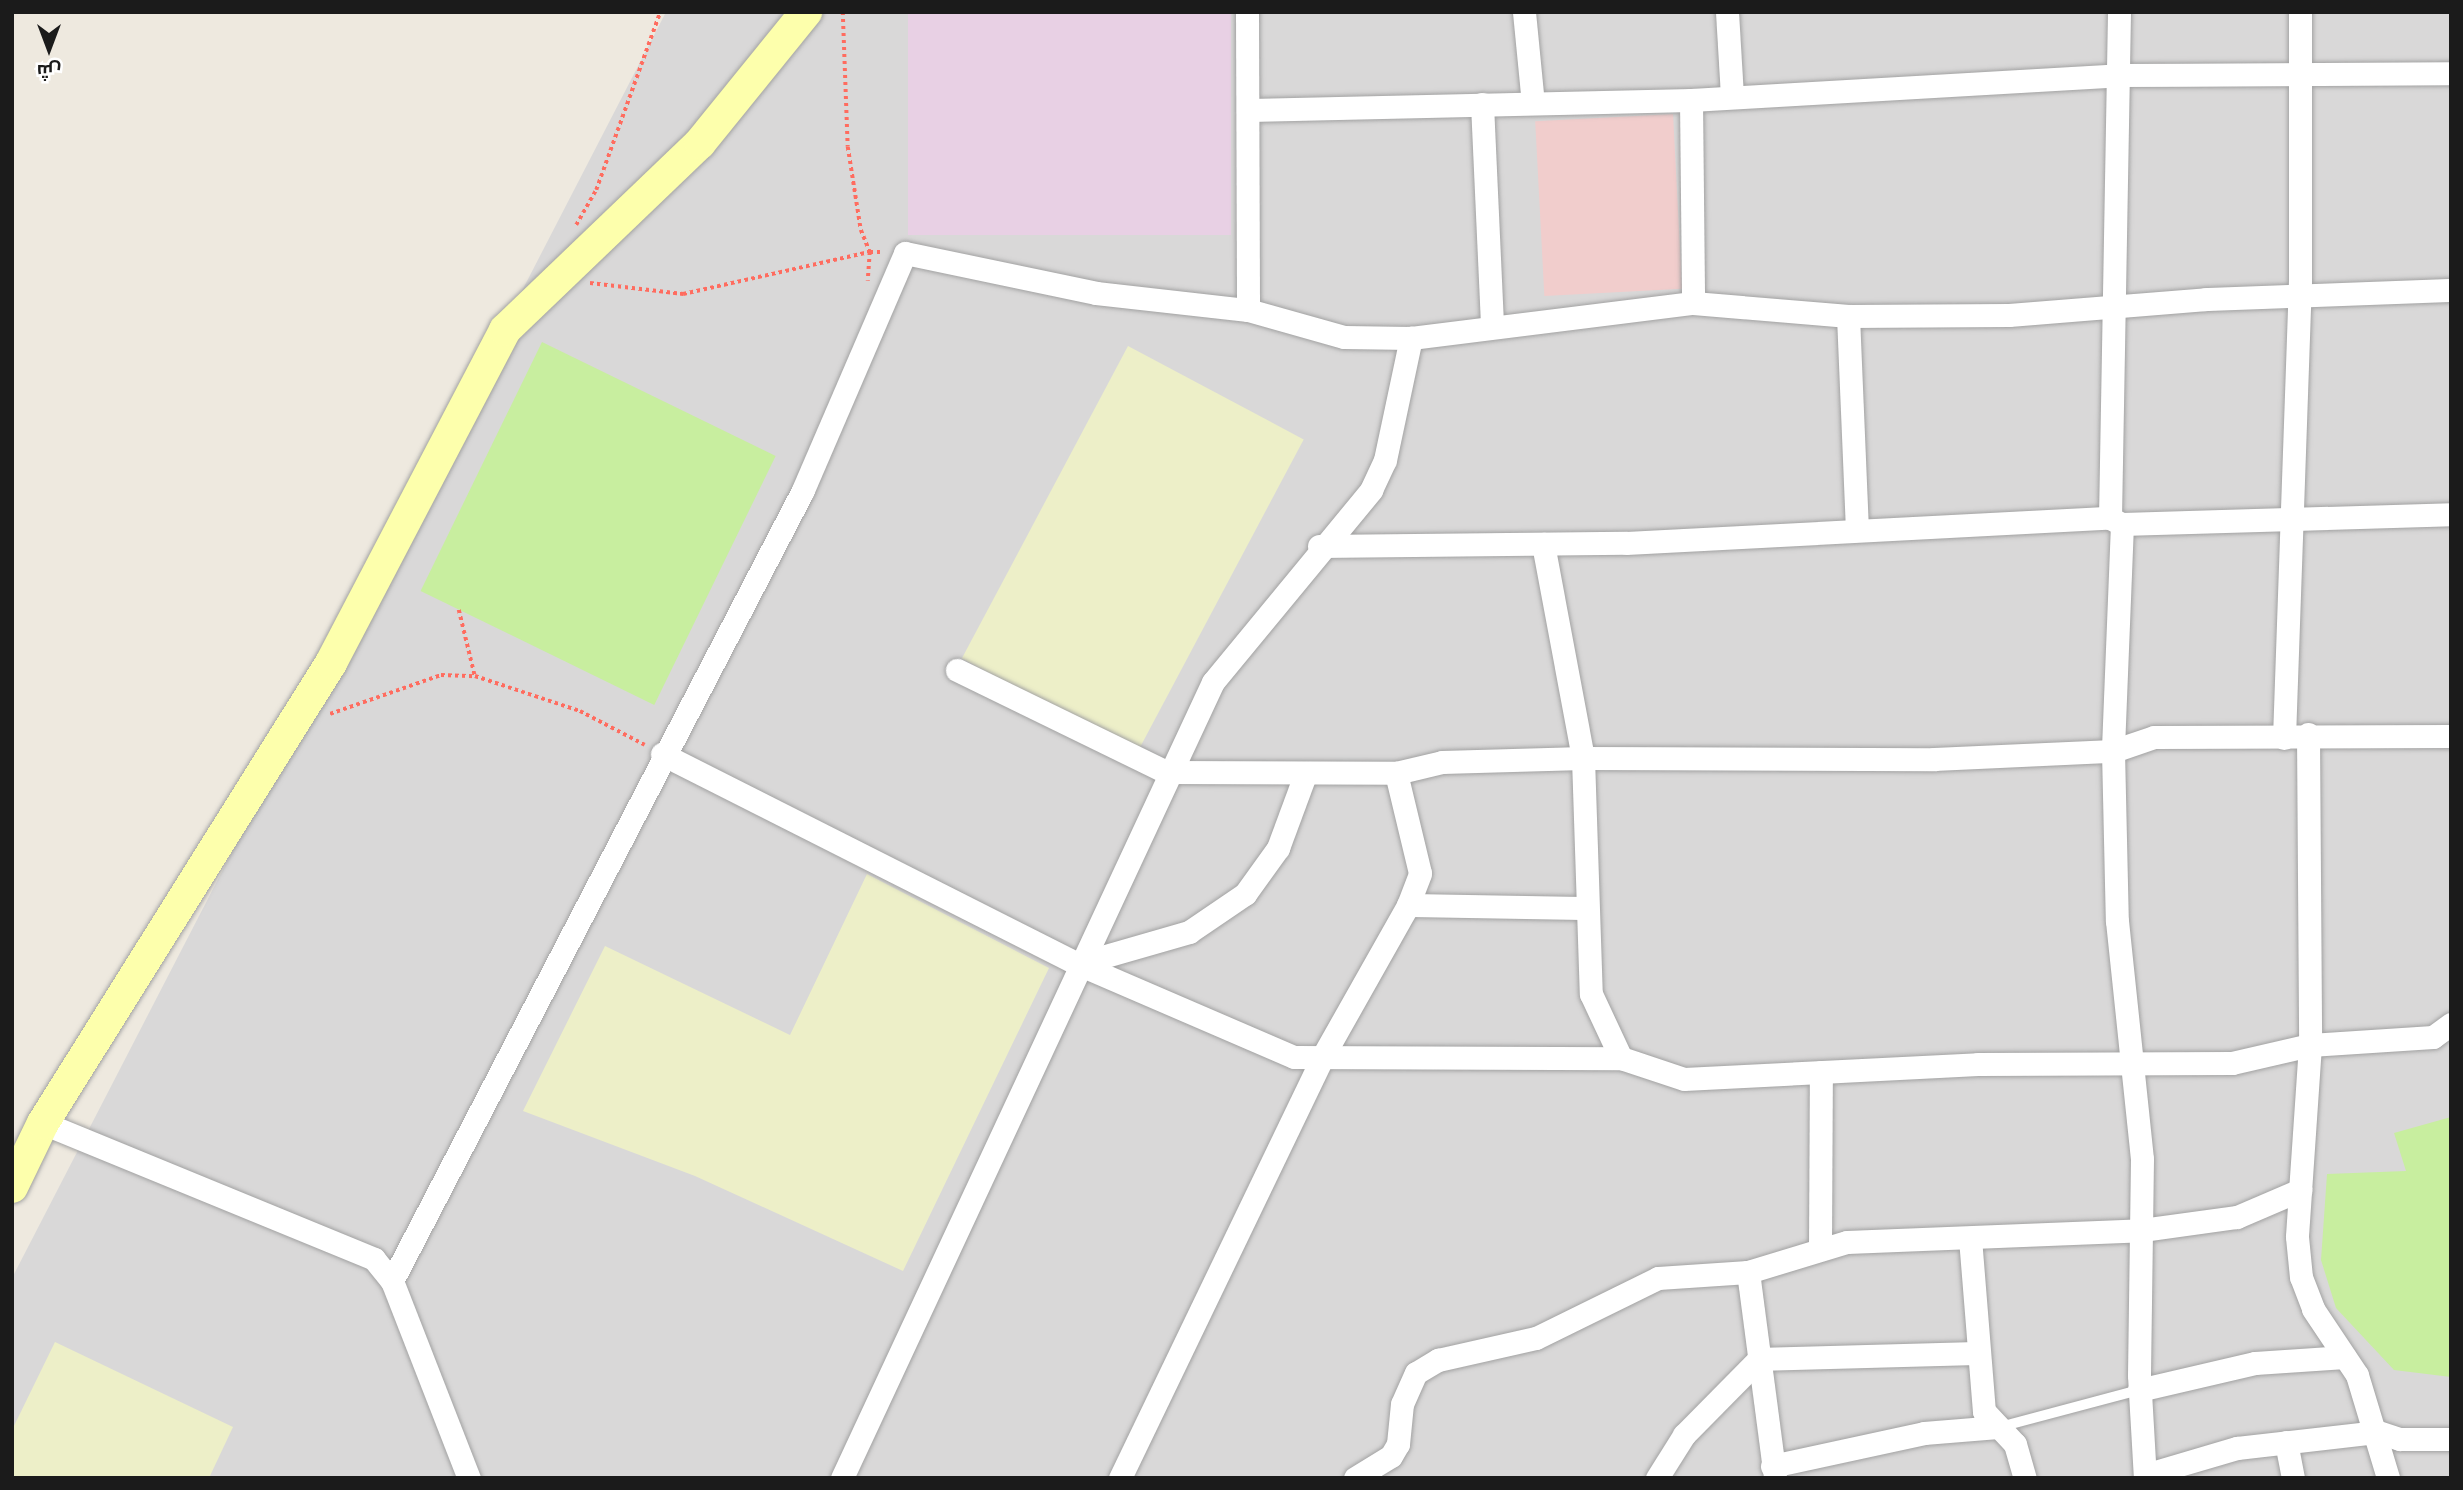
<!DOCTYPE html>
<html>
<head>
<meta charset="utf-8">
<style>
  body { margin:0 }
  #map { position:relative; width:2463px; height:1490px; overflow:hidden; background:#eee9df; font-family:Overpass,Cairo,sans-serif }
  div>[style] { position:absolute }
  .residential>* { inset:0; background:#d9d8d8 }
  .commercial>* { inset:0; background:#f1cdcc; transform-origin:0 0 }
  .industrial>* { inset:0; background:#e8d0e4; transform-origin:0 0 }
  .farmland>* { inset:0; background:#edefc8; transform-origin:0 0 }
  .grass>* { inset:0; background:#c8ee9f; transform-origin:0 0 }
  .path>* { height:3.5px; margin-top:-1.75px; transform-origin:0; background:repeating-linear-gradient(90deg,#ff6c5f 0 3.5px,transparent 0 7px) }
  .roads { filter:drop-shadow(0 0 2px #a2a2a2) drop-shadow(0 0 2px #a2a2a2) }
  .lane>* { height:10px; margin:-5px; padding:0 5px; transform-origin:5px; border-radius:5px; background:#fff }
  .street>* { height:23px; margin:-11.5px; padding:0 11.5px; transform-origin:11.5px; border-radius:11.5px; background:#fff }
  .secondary>* { height:32px; margin:-16px; padding:0 16px; transform-origin:16px; border-radius:16px; background:#fdffac }
  span { translate:-50% -50%; white-space:nowrap; text-align:center; line-height:1.15; -webkit-text-stroke:5px #fff; paint-order:stroke }
  .frame { position:absolute; inset:0; border:14px solid #1b1b1b; pointer-events:none }
  .north { position:absolute; left:14px; top:14px; width:70px; height:70px; -webkit-text-stroke:5px #fff; paint-order:stroke; rotate:180deg; font-size:19px; font-weight:700; line-height:28px; text-align:center; color:#1b1b1b }
  .north::after { content:''; display:block; margin:auto; width:24px; height:32px; background:#1b1b1b; clip-path:polygon(50% 0,100% 100%,50% 72%,0 100%) }
</style>
</head>
<body>
<div id="map">
  <div class="residential">
    <div style="clip-path:polygon(666px 12px,2451px 12px,2451px 1478px,12px 1478px,12px 1278px)"></div>
  </div>
  <div class="commercial">
    <div style="left:1673px;top:114px;width:175px;height:138px;rotate:87deg"></div>
  </div>
  <div class="industrial">
    <div style="left:908px;top:12px;width:323px;height:223px"></div>
  </div>
  <div class="farmland">
    <div style="left:1128px;top:346px;width:199px;height:354px;rotate:28deg"></div>
    <div style="clip-path:polygon(867px 874px,1049px 968px,903px 1271px,695px 1176px,523px 1111px,605px 946px,790px 1035px)"></div>
    <div style="clip-path:polygon(55px 1342px,233px 1427px,209px 1478px,12px 1478px,12px 1430px)"></div>
  </div>
  <div class="grass">
    <div style="left:542px;top:342px;width:260px;height:277px;rotate:26deg"></div>
    <div style="clip-path:polygon(2451px 1117px,2451px 1377px,2394px 1370px,2336px 1308px,2321px 1260px,2327px 1174px,2406px 1171px,2394px 1133px)"></div>
  </div>
  <div class="path">
    <div style="left:843px;top:12px;width:135px;rotate:87.9deg"></div>
    <div style="left:848px;top:147px;width:84px;rotate:81.1deg"></div>
    <div style="left:861px;top:230px;width:24px;rotate:68deg"></div>
    <div style="left:870px;top:252px;width:14px"></div>
    <div style="left:576px;top:225px;width:40px;rotate:-60.3deg"></div>
    <div style="left:596px;top:190px;width:189px;rotate:-70.2deg"></div>
    <div style="left:590px;top:283px;width:94px;rotate:6.7deg"></div>
    <div style="left:683px;top:294px;width:192px;rotate:-12.7deg"></div>
    <div style="left:870px;top:252px;width:29px;rotate:94deg"></div>
    <div style="left:459px;top:610px;width:68px;rotate:76.4deg"></div>
    <div style="left:475px;top:676px;width:111px;rotate:18.4deg"></div>
    <div style="left:580px;top:711px;width:73px;rotate:27.6deg"></div>
    <div style="left:330px;top:714px;width:118px;rotate:-19.4deg"></div>
    <div style="left:441px;top:675px;width:34px;rotate:2deg"></div>
  </div>
  <div class="roads">
    <div class="lane">
      <div style="left:2000px;top:1427px;width:144px;rotate:-14.9deg"></div>
    </div>
    <div class="street">
      <div style="left:1247px;top:12px;width:298px;rotate:89.8deg"></div>
      <div style="left:1524px;top:12px;width:91px;rotate:84.4deg"></div>
      <div style="left:1727px;top:12px;width:83px;rotate:86.6deg"></div>
      <div style="left:1691px;top:100px;width:203px;rotate:89.4deg"></div>
      <div style="left:1482px;top:104px;width:223px;rotate:87.4deg"></div>
      <div style="left:1250px;top:110px;width:441px;rotate:-1.3deg"></div>
      <div style="left:1691px;top:100px;width:429px;rotate:-3.3deg"></div>
      <div style="left:2119px;top:75px;width:332px;rotate:-0.3deg"></div>
      <div style="left:1848px;top:316px;width:214px;rotate:87.6deg"></div>
      <div style="left:2110px;top:518px;width:506px;rotate:-88.98deg"></div>
      <div style="left:2122px;top:524px;width:227px;rotate:92.3deg"></div>
      <div style="left:2113px;top:751px;width:170px;rotate:88.7deg"></div>
      <div style="left:2117px;top:921px;width:239px;rotate:84deg"></div>
      <div style="left:2142px;top:1159px;width:216px;rotate:90.8deg"></div>
      <div style="left:2139px;top:1375px;width:103px;rotate:86.7deg"></div>
      <div style="left:1543px;top:544px;width:218px;rotate:79.4deg"></div>
      <div style="left:1583px;top:758px;width:236px;rotate:88.1deg"></div>
      <div style="left:1591px;top:994px;width:71px;rotate:64.9deg"></div>
      <div style="left:1319px;top:546px;width:307px;rotate:-0.6deg"></div>
      <div style="left:1626px;top:543px;width:485px;rotate:-3deg"></div>
      <div style="left:2110px;top:518px;width:13px;rotate:27deg"></div>
      <div style="left:2122px;top:524px;width:329px;rotate:-1.7deg"></div>
      <div style="left:957px;top:670px;width:233px;rotate:26deg"></div>
      <div style="left:1166px;top:772px;width:230px;rotate:0.2deg"></div>
      <div style="left:1396px;top:773px;width:47px;rotate:-13.4deg"></div>
      <div style="left:1442px;top:762px;width:141px;rotate:-1.6deg"></div>
      <div style="left:1583px;top:758px;width:351px;rotate:0.2deg"></div>
      <div style="left:1934px;top:759px;width:179px;rotate:-2.6deg"></div>
      <div style="left:2113px;top:751px;width:43px;rotate:-18.9deg"></div>
      <div style="left:2154px;top:737px;width:297px;rotate:-0.2deg"></div>
      <div style="left:2308px;top:734px;width:311px;rotate:89.6deg"></div>
      <div style="left:2310px;top:1045px;width:192px;rotate:93.9deg"></div>
      <div style="left:2297px;top:1237px;width:40px;rotate:84.3deg"></div>
      <div style="left:2301px;top:1277px;width:34px;rotate:69deg"></div>
      <div style="left:2313px;top:1309px;width:79px;rotate:56.3deg"></div>
      <div style="left:2357px;top:1375px;width:108px;rotate:73.2deg"></div>
      <div style="left:2284px;top:738px;width:457px;rotate:-88deg"></div>
      <div style="left:2300px;top:281px;width:269px;rotate:-90deg"></div>
      <div style="left:662px;top:754px;width:466px;rotate:26.8deg"></div>
      <div style="left:1078px;top:964px;width:235px;rotate:23.3deg"></div>
      <div style="left:1294px;top:1057px;width:327px;rotate:0.2deg"></div>
      <div style="left:1621px;top:1058px;width:66px;rotate:18.4deg"></div>
      <div style="left:1684px;top:1079px;width:294px;rotate:-2.9deg"></div>
      <div style="left:1978px;top:1064px;width:254px;rotate:-0.2deg"></div>
      <div style="left:2232px;top:1063px;width:80px;rotate:-13deg"></div>
      <div style="left:2310px;top:1045px;width:123px;rotate:-3.7deg"></div>
      <div style="left:2433px;top:1037px;width:22px;rotate:-36deg"></div>
      <div style="left:1408px;top:905px;width:177px;rotate:1deg"></div>
      <div style="left:1078px;top:964px;width:116px;rotate:-16.1deg"></div>
      <div style="left:1189px;top:932px;width:68px;rotate:-34.2deg"></div>
      <div style="left:1245px;top:894px;width:57px;rotate:-54.3deg"></div>
      <div style="left:1278px;top:848px;width:78px;rotate:-69.7deg"></div>
      <div style="left:43px;top:1123px;width:358px;rotate:22.3deg"></div>
      <div style="left:374px;top:1259px;width:28px;rotate:51deg"></div>
      <div style="left:392px;top:1281px;width:212px;rotate:68.7deg"></div>
      <div style="left:1970px;top:1238px;width:174px;rotate:85.4deg"></div>
      <div style="left:1984px;top:1411px;width:45px;rotate:46.8deg"></div>
      <div style="left:2015px;top:1444px;width:35px;rotate:74deg"></div>
      <div style="left:1820px;top:1246px;width:174px;rotate:-89.7deg"></div>
      <div style="left:1748px;top:1272px;width:208px;rotate:82.5deg"></div>
      <div style="left:392px;top:1281px;width:891px;rotate:-62.54deg"></div>
      <div style="left:803px;top:490px;width:258px;rotate:-66.7deg"></div>
      <div style="left:905px;top:253px;width:195px;rotate:11.8deg"></div>
      <div style="left:1096px;top:293px;width:153px;rotate:6.4deg"></div>
      <div style="left:1248px;top:310px;width:100px;rotate:15.7deg"></div>
      <div style="left:1344px;top:337px;width:67px;rotate:0.9deg"></div>
      <div style="left:1411px;top:338px;width:284px;rotate:-7.1deg"></div>
      <div style="left:1693px;top:303px;width:156px;rotate:4.8deg"></div>
      <div style="left:1848px;top:316px;width:161px;rotate:-0.4deg"></div>
      <div style="left:2009px;top:315px;width:198px;rotate:-4.6deg"></div>
      <div style="left:2206px;top:299px;width:245px;rotate:-2.1deg"></div>
      <div style="left:2139px;top:1390px;width:119px;rotate:-13.1deg"></div>
      <div style="left:2255px;top:1363px;width:90px;rotate:-3.8deg"></div>
      <div style="left:2286px;top:1442px;width:37px;rotate:79deg"></div>
      <div style="left:1772px;top:1466px;width:156px;rotate:-12.2deg"></div>
      <div style="left:1924px;top:1433px;width:74px;rotate:-4.6deg"></div>
      <div style="left:2145px;top:1475px;width:96px;rotate:-16.4deg"></div>
      <div style="left:2237px;top:1448px;width:142px;rotate:-6.5deg"></div>
      <div style="left:2378px;top:1432px;width:23px;rotate:18deg"></div>
      <div style="left:2400px;top:1439px;width:51px"></div>
      <div style="left:842px;top:1478px;width:878px;rotate:-65.01deg"></div>
      <div style="left:1213px;top:682px;width:249px;rotate:-50.5deg"></div>
      <div style="left:1371px;top:490px;width:33px;rotate:-65deg"></div>
      <div style="left:1385px;top:460px;width:125px;rotate:-78deg"></div>
      <div style="left:1120px;top:1478px;width:468px;rotate:-64.3deg"></div>
      <div style="left:1323px;top:1056px;width:173px;rotate:-60.6deg"></div>
      <div style="left:1408px;top:905px;width:34px;rotate:-69deg"></div>
      <div style="left:1420px;top:873px;width:103px;rotate:-103.5deg"></div>
      <div style="left:1355px;top:1478px;width:42px;rotate:-31.4deg"></div>
      <div style="left:1391px;top:1456px;width:14px;rotate:-60deg"></div>
      <div style="left:1398px;top:1444px;width:40px;rotate:-84.3deg"></div>
      <div style="left:1402px;top:1404px;width:34px;rotate:-66deg"></div>
      <div style="left:1416px;top:1373px;width:26px;rotate:-31deg"></div>
      <div style="left:1438px;top:1360px;width:100px;rotate:-12.7deg"></div>
      <div style="left:1536px;top:1338px;width:136px;rotate:-26.2deg"></div>
      <div style="left:1658px;top:1278px;width:90px;rotate:-3.8deg"></div>
      <div style="left:1748px;top:1272px;width:103px;rotate:-16.9deg"></div>
      <div style="left:1847px;top:1242px;width:295px;rotate:-2.3deg"></div>
      <div style="left:2142px;top:1230px;width:96px;rotate:-7.8deg"></div>
      <div style="left:2237px;top:1217px;width:69px;rotate:-23.2deg"></div>
      <div style="left:1657px;top:1478px;width:51px;rotate:-57.9deg"></div>
      <div style="left:1684px;top:1435px;width:107px;rotate:-45.4deg"></div>
      <div style="left:1759px;top:1359px;width:215px;rotate:-1.6deg"></div>
    </div>
    <div class="secondary">
      <div style="left:12px;top:1187px;width:71px;rotate:-64.2deg"></div>
      <div style="left:43px;top:1123px;width:543px;rotate:-57.95deg"></div>
      <div style="left:331px;top:663px;width:376px;rotate:-62.4deg"></div>
      <div style="left:505px;top:330px;width:270px;rotate:-43.8deg"></div>
      <div style="left:700px;top:143px;width:169px;rotate:-51deg"></div>
    </div>
  </div>
  <div class="frame"></div>
  <div class="north">ش</div>
</div>
</body>
</html>
